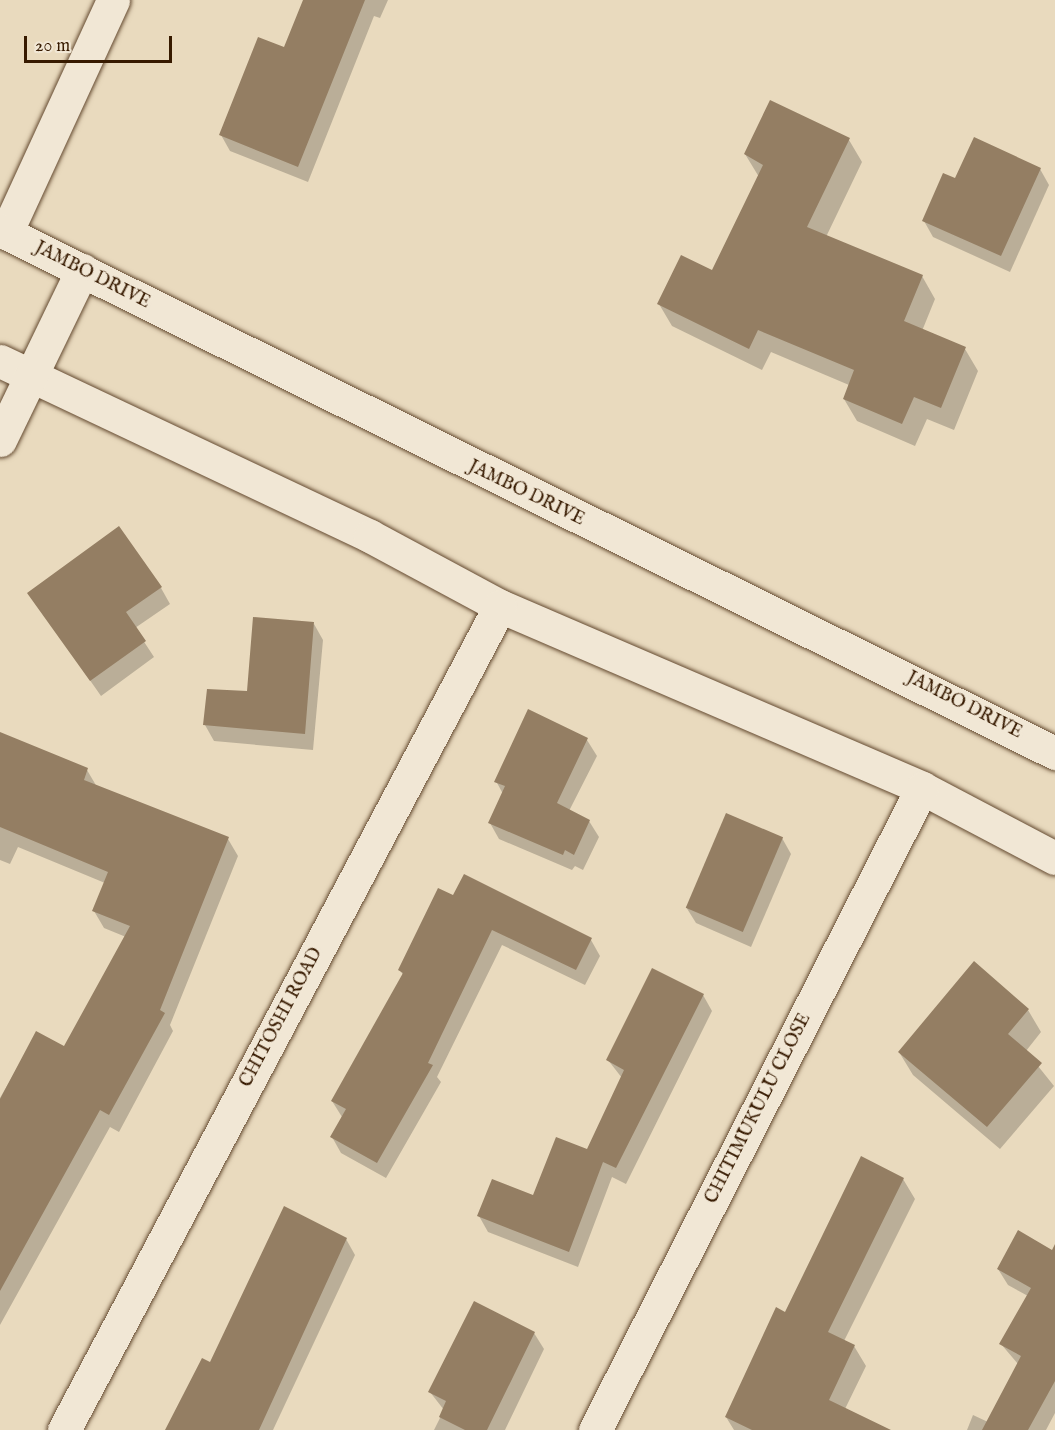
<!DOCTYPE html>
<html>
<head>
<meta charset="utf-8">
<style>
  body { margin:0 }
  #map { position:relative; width:1055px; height:1430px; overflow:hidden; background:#e9dabe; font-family:"IM FELL English",serif }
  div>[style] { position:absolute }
  .shadow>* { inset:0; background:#0003 }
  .building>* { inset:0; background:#947e63; transform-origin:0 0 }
  .roads { filter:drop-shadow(0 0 2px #644a30) drop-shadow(0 0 2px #644a30) }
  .street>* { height:33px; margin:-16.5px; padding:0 16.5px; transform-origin:16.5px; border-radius:16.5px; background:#f1e7d5 }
  .secondary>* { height:33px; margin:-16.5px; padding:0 16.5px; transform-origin:16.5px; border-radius:16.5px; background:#f1e7d5 }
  span { translate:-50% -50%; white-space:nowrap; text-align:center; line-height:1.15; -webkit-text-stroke:6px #f1e7d5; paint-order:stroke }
  .street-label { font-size:18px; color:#371a00 }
  .scale { position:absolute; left:24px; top:36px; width:148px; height:27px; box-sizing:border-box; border:3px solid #371a00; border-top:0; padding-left:8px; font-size:18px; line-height:21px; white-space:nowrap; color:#371a00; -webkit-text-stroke:4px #f1e7d5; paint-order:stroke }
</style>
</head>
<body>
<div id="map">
  <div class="shadow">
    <div style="clip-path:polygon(305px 0,388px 0,380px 18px,374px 16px,308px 182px,230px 151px,221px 135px,285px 49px)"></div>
    <div style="clip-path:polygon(849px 140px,862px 162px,826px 237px,922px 276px,935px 299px,922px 331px,965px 349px,978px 371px,954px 430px,927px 419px,915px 446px,857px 421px,844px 399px,849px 385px,771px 352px,762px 370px,672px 326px,659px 304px,713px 272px,759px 177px,745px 154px)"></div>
    <div style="clip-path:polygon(1040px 169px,1049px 185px,1010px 272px,933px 237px,924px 221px,955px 180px)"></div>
    <div style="clip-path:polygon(161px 588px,170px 604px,135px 628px,154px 657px,101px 696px,29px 593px)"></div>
    <div style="clip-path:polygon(314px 624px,323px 640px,313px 750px,214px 741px,205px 725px,248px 693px)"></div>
    <div style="clip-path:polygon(529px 711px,587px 740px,597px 756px,569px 811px,589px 821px,599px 837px,583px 870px,575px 866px,572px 870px,499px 839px,490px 823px,503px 794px,496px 781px)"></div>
    <div style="clip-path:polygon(0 734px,87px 770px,97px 787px,228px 839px,238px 856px,170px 1025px,173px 1031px,119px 1132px,110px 1127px,0 1325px,0 1098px,37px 1033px,65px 1048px,126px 937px,104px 928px,94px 911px,105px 883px,18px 847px,10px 864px,0 860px)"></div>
    <div style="clip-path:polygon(782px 838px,791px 854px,751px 947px,696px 923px,686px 907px)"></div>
    <div style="clip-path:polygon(454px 897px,591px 940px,600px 956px,585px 985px,502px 945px,437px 1077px,441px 1082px,386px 1178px,341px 1153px,332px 1137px,342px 1117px,332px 1101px,403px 975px,400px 970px)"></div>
    <div style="clip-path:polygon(703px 995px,712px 1011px,626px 1184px,612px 1177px,578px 1267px,488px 1232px,479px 1216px,534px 1197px,588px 1151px,622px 1078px,608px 1060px)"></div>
    <div style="clip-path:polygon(1028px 1010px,1041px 1032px,1026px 1051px,1054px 1086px,1000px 1149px,913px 1075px,899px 1052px)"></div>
    <div style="clip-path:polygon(903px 1179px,915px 1199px,844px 1341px,854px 1346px,866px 1366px,845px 1409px,865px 1430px,734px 1430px,726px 1417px,786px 1314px)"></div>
    <div style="clip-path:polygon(346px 1239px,355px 1255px,273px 1430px,167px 1430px,211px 1364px)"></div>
    <div style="clip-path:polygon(1055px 1253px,1055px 1413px,1046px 1430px,967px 1430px,973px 1415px,988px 1422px,1018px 1364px,1001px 1344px,1028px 1296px,1008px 1285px,998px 1269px)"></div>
    <div style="clip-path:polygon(534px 1333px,544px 1349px,505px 1430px,434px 1430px,444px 1410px,430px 1392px)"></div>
  </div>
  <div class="building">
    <div style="clip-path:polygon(303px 0,365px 0,298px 167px,219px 135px,258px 37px,284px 47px)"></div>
    <div style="clip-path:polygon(770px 100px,850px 138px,807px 227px,923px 275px,904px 321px,966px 347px,941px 408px,914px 397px,902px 424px,843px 399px,854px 370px,758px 330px,749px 349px,657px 304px,681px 255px,712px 270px,763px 165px,744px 154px)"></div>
    <div style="clip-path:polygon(974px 137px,1041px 168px,1001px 256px,922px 221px,943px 173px,955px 178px)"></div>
    <div style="clip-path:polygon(119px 526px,162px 587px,126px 612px,146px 641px,90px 681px,27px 593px)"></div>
    <div style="clip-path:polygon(253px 617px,314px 622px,305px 734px,203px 725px,207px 689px,247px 691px)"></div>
    <div style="clip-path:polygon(528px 709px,588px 738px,557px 803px,590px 820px,574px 855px,565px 850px,563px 855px,488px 823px,505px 786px,494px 782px)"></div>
    <div style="clip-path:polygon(0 732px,88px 768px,84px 780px,229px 837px,160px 1010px,165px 1013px,109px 1115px,100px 1110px,0 1291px,0 1099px,36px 1031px,64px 1046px,130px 926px,92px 911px,108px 872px,0 827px)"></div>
    <div style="left:726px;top:813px;width:62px;height:103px;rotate:23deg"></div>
    <div style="clip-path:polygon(464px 874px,592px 938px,576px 970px,492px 930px,428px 1063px,433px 1065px,377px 1163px,330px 1137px,346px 1109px,331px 1101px,403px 973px,398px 970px,438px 888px,453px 895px)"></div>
    <div style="clip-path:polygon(974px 961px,1029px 1009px,1008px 1034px,1042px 1063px,987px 1127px,898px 1052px)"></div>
    <div style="clip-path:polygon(652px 968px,704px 994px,616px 1168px,603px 1162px,569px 1252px,477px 1216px,492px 1179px,533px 1195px,556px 1137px,587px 1149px,624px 1070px,606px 1060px)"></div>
    <div style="clip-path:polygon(861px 1156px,904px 1178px,828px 1332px,855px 1345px,829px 1400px,891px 1430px,752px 1430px,725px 1417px,776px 1307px,785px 1312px)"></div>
    <div style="clip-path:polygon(284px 1206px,347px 1238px,259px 1430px,165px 1430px,202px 1358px,210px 1362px)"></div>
    <div style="clip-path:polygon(1018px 1230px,1052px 1250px,1055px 1244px,1055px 1381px,1028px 1430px,982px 1430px,1021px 1356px,999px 1344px,1031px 1288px,997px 1269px)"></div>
    <div style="clip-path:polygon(474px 1301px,535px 1332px,487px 1430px,465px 1430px,439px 1417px,446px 1401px,428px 1392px)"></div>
  </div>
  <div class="roads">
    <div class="street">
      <div style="left:6px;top:233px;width:256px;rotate:-65.3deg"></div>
      <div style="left:0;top:361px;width:409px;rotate:25.3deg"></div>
      <div style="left:370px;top:536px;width:148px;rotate:28.3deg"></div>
      <div style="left:500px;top:606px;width:460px;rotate:23.3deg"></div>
      <div style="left:922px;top:788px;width:150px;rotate:27.8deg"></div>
      <div style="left:0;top:440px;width:189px;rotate:-64.2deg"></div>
      <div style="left:64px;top:1430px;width:932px;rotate:-62.12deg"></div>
      <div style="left:595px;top:1430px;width:720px;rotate:-63.01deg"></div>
    </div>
    <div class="secondary">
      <div style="left:0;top:230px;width:1178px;rotate:26.37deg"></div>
    </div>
  </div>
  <div class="street-label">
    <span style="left:92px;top:276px;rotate:27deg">JAMBO DRIVE</span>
    <span style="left:526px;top:494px;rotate:26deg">JAMBO DRIVE</span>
    <span style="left:964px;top:706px;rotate:27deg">JAMBO DRIVE</span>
    <span style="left:282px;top:1018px;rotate:-62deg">CHITOSHI ROAD</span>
    <span style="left:759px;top:1109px;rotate:-63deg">CHITIMUKULU CLOSE</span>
  </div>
  <div class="scale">20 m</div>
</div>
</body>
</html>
